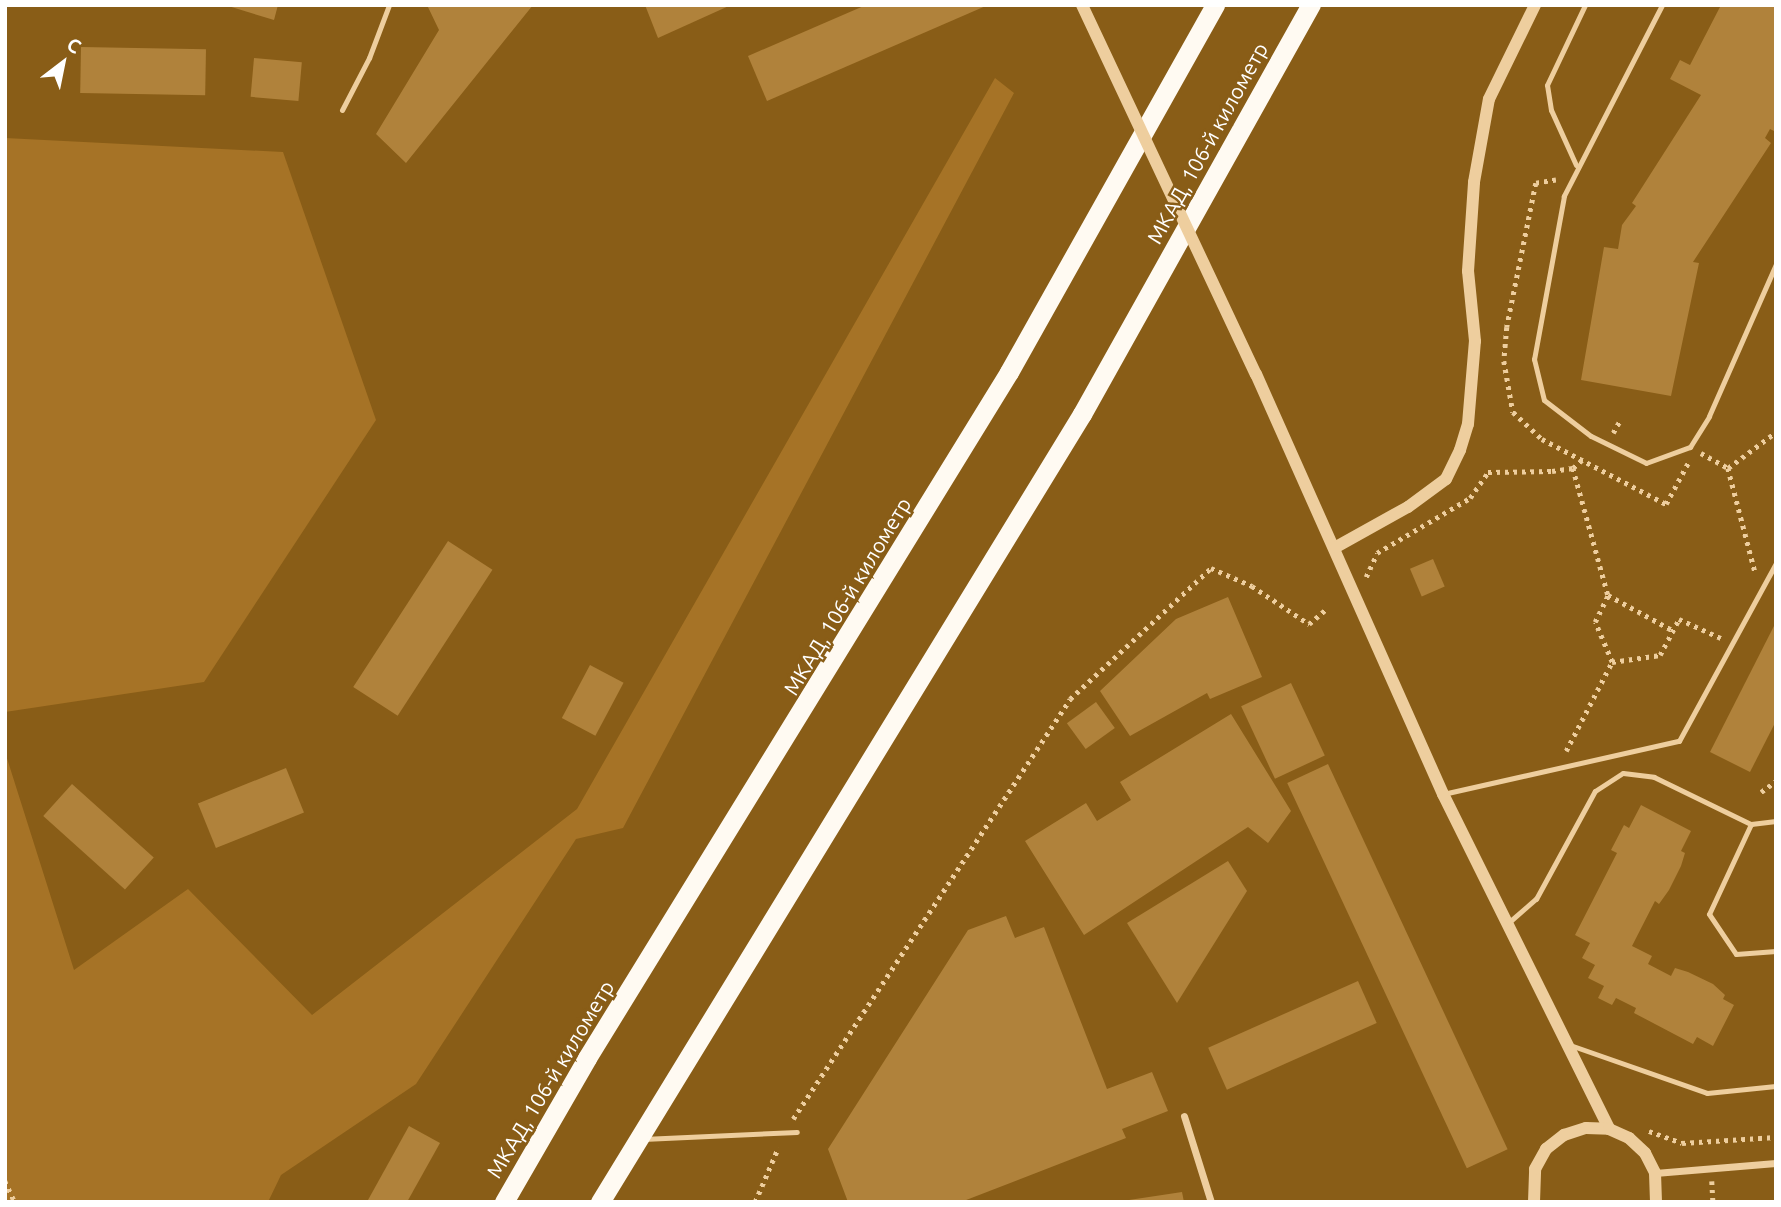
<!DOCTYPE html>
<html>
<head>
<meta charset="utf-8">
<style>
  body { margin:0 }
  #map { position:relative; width:1781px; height:1207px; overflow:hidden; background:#895d17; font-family:Ubuntu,sans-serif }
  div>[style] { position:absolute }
  .green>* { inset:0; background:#a67326 }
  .building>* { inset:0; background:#b0823b; transform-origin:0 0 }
  .path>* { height:4.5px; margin-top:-2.25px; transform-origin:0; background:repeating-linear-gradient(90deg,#eece9e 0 3.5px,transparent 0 8.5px) }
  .service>* { height:5px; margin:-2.5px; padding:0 2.5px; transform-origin:2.5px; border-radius:2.5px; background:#eece9e }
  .minor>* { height:7px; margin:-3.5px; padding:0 3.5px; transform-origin:3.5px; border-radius:3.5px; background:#eece9e }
  .tertiary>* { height:12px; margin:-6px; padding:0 6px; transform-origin:6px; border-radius:6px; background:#eece9e }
  .trunk>* { height:19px; margin:-9.5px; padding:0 9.5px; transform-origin:9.5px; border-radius:9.5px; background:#fffaf2 }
  .tertiary-bridge>* { height:12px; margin:-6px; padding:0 6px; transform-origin:6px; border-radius:6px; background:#eece9e }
  span { translate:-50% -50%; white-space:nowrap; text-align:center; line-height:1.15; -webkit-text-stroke:5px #895d17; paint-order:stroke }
  .street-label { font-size:21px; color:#fff }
  .frame { position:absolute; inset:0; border:7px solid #fff; pointer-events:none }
  .north { position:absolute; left:28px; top:28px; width:70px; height:70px; -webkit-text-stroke:5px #895d17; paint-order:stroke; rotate:32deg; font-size:19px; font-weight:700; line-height:28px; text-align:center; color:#fff }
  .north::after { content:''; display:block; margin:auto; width:24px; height:32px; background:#fff; clip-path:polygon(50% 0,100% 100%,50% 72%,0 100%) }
</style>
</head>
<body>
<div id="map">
  <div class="green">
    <div style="clip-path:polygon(995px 78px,1014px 93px,623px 828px,576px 839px,416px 1084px,281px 1175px,268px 1202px,5px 1202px,5px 752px,74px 970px,188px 889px,312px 1015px,577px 809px)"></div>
    <div style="clip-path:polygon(5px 138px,283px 152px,376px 420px,204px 682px,5px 712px)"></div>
  </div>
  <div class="building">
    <div style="clip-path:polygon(225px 5px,278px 5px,274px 20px)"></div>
    <div style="clip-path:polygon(427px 5px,533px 5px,406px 163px,376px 134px,439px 30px)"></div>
    <div style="clip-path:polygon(645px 5px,731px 5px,658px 38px)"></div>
    <div style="clip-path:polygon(866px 5px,988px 5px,767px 101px,748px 56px)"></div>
    <div style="clip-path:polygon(1721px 5px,1776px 5px,1776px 132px,1770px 129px,1765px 138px,1771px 143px,1693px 262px,1699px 263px,1671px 396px,1581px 380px,1604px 247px,1618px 249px,1622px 225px,1636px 206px,1632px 203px,1701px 95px,1670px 79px,1680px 60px,1690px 65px)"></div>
    <div style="left:81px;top:47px;width:125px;height:46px;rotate:1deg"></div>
    <div style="left:254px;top:58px;width:48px;height:39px;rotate:5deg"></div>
    <div style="left:448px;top:541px;width:53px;height:174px;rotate:33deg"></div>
    <div style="left:1433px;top:559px;width:30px;height:25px;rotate:67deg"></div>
    <div style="clip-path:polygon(1228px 597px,1262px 677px,1210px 699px,1207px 693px,1130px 736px,1100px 691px,1176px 619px)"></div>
    <div style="clip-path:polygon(1776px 622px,1776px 721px,1750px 772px,1710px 752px)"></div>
    <div style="left:590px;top:665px;width:38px;height:60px;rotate:28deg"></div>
    <div style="left:1291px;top:683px;width:80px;height:55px;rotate:65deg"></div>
    <div style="left:1096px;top:702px;width:32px;height:36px;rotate:54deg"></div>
    <div style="clip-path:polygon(1231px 714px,1291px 811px,1268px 843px,1248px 827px,1084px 935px,1025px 841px,1086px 803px,1097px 821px,1131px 800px,1120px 782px)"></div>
    <div style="left:1328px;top:764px;width:425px;height:45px;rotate:65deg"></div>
    <div style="left:286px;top:768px;width:48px;height:95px;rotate:68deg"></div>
    <div style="left:72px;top:784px;width:110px;height:43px;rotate:42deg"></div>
    <div style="clip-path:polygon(1641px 805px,1691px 831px,1681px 851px,1685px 853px,1681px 866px,1669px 890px,1659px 904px,1655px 901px,1632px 946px,1652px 956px,1648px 964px,1671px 976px,1675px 968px,1688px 972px,1713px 984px,1725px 995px,1723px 999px,1734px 1005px,1713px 1046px,1697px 1037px,1693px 1044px,1634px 1013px,1636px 1008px,1616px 998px,1612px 1005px,1598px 998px,1604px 986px,1588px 978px,1595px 965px,1582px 958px,1590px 943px,1575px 935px,1617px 853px,1611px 850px,1624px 825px,1629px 828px)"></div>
    <div style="clip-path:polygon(1228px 861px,1247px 891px,1177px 1003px,1127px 923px)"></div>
    <div style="clip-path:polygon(1006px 916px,1015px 938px,1044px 927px,1107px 1089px,1152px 1072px,1168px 1111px,1122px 1129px,1126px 1138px,961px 1202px,848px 1202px,828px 1149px,968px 930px)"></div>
    <div style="left:1358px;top:981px;width:46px;height:164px;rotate:66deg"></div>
    <div style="clip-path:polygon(409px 1126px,440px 1143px,407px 1202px,371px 1202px,368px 1200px)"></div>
    <div style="clip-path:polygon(1182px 1192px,1184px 1202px,1129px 1202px,1129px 1200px)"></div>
  </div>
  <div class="path">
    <div style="left:1556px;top:180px;width:20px;rotate:171deg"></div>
    <div style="left:1536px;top:183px;width:147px;rotate:101.4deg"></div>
    <div style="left:1507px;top:327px;width:34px;rotate:95deg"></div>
    <div style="left:1504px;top:361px;width:52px;rotate:80deg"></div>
    <div style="left:1513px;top:412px;width:40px;rotate:43deg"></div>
    <div style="left:1542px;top:439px;width:140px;rotate:27.7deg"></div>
    <div style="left:1666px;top:504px;width:47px;rotate:-61.8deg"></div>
    <div style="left:1613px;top:433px;width:13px;rotate:-61deg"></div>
    <div style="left:1701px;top:453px;width:31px;rotate:29deg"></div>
    <div style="left:1728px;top:468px;width:107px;rotate:75.4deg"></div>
    <div style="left:1573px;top:468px;width:132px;rotate:74.6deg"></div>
    <div style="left:1728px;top:468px;width:60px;rotate:-36.9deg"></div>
    <div style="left:1366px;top:577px;width:26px;rotate:-65deg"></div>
    <div style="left:1377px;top:553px;width:108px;rotate:-30.6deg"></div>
    <div style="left:1470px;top:498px;width:32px;rotate:-55deg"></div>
    <div style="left:1488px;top:472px;width:64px;rotate:-0.9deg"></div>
    <div style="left:1552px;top:471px;width:21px;rotate:-8deg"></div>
    <div style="left:1573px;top:468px;width:12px;rotate:-42deg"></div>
    <div style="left:1612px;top:662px;width:43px;rotate:-113deg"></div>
    <div style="left:1595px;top:622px;width:30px;rotate:-64deg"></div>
    <div style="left:1608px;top:595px;width:73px;rotate:28.7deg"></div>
    <div style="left:1566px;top:751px;width:100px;rotate:-62.7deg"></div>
    <div style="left:1612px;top:662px;width:49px;rotate:-8.3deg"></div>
    <div style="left:1660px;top:655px;width:41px;rotate:-62.2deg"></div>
    <div style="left:1679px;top:619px;width:46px;rotate:24.3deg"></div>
    <div style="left:1761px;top:792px;width:19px;rotate:-36deg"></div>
    <div style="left:793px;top:1119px;width:503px;rotate:-56.59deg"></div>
    <div style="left:1070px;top:699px;width:192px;rotate:-42.9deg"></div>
    <div style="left:1211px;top:568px;width:45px;rotate:23.7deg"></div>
    <div style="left:1252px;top:586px;width:69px;rotate:33.7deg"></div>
    <div style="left:1309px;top:624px;width:23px;rotate:-41deg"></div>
    <div style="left:1649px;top:1131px;width:35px;rotate:20deg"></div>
    <div style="left:1682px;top:1143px;width:94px;rotate:-3.7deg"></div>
    <div style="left:5px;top:1181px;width:23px;rotate:65deg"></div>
    <div style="left:1712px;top:1181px;width:21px;rotate:87deg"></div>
    <div style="left:755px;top:1202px;width:59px;rotate:-66.9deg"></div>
  </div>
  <div class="service">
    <div style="left:1662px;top:5px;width:215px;rotate:117.2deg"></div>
    <div style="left:1564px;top:196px;width:166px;rotate:100.4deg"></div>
    <div style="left:1534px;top:359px;width:42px;rotate:76.3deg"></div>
    <div style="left:1544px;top:400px;width:59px;rotate:37.5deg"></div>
    <div style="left:1591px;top:436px;width:61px;rotate:26.1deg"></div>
    <div style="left:1646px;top:463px;width:47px;rotate:-20deg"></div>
    <div style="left:1690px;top:447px;width:36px;rotate:-58deg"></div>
    <div style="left:1709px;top:416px;width:166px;rotate:-66.2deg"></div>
    <div style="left:342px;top:110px;width:59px;rotate:-62.6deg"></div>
    <div style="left:369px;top:58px;width:57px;rotate:-69.3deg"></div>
    <div style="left:1576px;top:165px;width:60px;rotate:-114.4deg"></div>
    <div style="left:1551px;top:110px;width:25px;rotate:-99deg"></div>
    <div style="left:1547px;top:85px;width:89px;rotate:-64.6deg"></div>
    <div style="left:1443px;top:794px;width:242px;rotate:-12.7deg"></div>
    <div style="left:1679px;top:741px;width:203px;rotate:-61.4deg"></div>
    <div style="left:1751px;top:824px;width:99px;rotate:115deg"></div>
    <div style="left:1709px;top:914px;width:48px;rotate:56deg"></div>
    <div style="left:1736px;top:954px;width:40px;rotate:-4.3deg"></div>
    <div style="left:1508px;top:923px;width:37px;rotate:-41deg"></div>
    <div style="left:1536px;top:899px;width:123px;rotate:-61.4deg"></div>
    <div style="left:1595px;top:791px;width:33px;rotate:-33deg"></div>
    <div style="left:1623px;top:773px;width:31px;rotate:7deg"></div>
    <div style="left:1654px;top:777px;width:108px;rotate:25.9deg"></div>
    <div style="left:1751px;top:824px;width:25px;rotate:-7deg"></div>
    <div style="left:1570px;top:1045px;width:145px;rotate:19.3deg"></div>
    <div style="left:1707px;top:1093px;width:69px;rotate:-5.8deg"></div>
    <div style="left:643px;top:1139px;width:154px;rotate:-2.6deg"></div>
  </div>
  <div class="minor">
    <div style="left:1184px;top:1116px;width:90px;rotate:72.6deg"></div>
    <div style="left:1655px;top:1173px;width:121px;rotate:-4.7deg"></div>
  </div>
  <div class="tertiary">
    <div style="left:1256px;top:374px;width:460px;rotate:66deg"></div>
    <div style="left:1443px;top:794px;width:374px;rotate:63.6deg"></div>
    <div style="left:1336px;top:547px;width:82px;rotate:-29.1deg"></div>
    <div style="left:1408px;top:507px;width:47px;rotate:-36.4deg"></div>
    <div style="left:1446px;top:479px;width:32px;rotate:-64deg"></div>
    <div style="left:1460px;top:450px;width:27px;rotate:-73deg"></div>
    <div style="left:1468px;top:424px;width:83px;rotate:-85.2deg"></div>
    <div style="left:1475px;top:341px;width:70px;rotate:-95.7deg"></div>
    <div style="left:1468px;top:271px;width:89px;rotate:-86.1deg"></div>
    <div style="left:1474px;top:182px;width:84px;rotate:-79.8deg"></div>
    <div style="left:1489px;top:99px;width:105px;rotate:-63.9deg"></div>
    <div style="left:1534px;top:1202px;width:33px;rotate:-88deg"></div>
    <div style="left:1535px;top:1169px;width:23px;rotate:-61deg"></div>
    <div style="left:1546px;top:1149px;width:23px;rotate:-38deg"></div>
    <div style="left:1564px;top:1135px;width:23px;rotate:-18deg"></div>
    <div style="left:1586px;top:1128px;width:23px;rotate:2deg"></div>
    <div style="left:1609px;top:1129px;width:22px;rotate:24deg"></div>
    <div style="left:1629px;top:1138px;width:22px;rotate:43deg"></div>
    <div style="left:1645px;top:1153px;width:22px;rotate:63deg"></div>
    <div style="left:1655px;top:1173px;width:29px;rotate:88deg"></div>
  </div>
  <div class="trunk">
    <div style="left:504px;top:1202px;width:166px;rotate:-60deg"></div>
    <div style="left:587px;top:1058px;width:805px;rotate:-58.4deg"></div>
    <div style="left:1009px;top:372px;width:421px;rotate:-60.7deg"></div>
    <div style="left:600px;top:1202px;width:924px;rotate:-58.55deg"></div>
    <div style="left:1082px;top:414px;width:469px;rotate:-60.8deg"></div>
  </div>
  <div class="tertiary-bridge">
    <div style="left:1082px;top:5px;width:408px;rotate:64.8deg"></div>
  </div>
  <div class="street-label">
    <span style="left:1207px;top:143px;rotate:-61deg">МКАД, 106-й километр</span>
    <span style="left:847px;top:596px;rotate:-59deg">МКАД, 106-й километр</span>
    <span style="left:550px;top:1079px;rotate:-59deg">МКАД, 106-й километр</span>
  </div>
  <div class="frame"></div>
  <div class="north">С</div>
</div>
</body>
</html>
